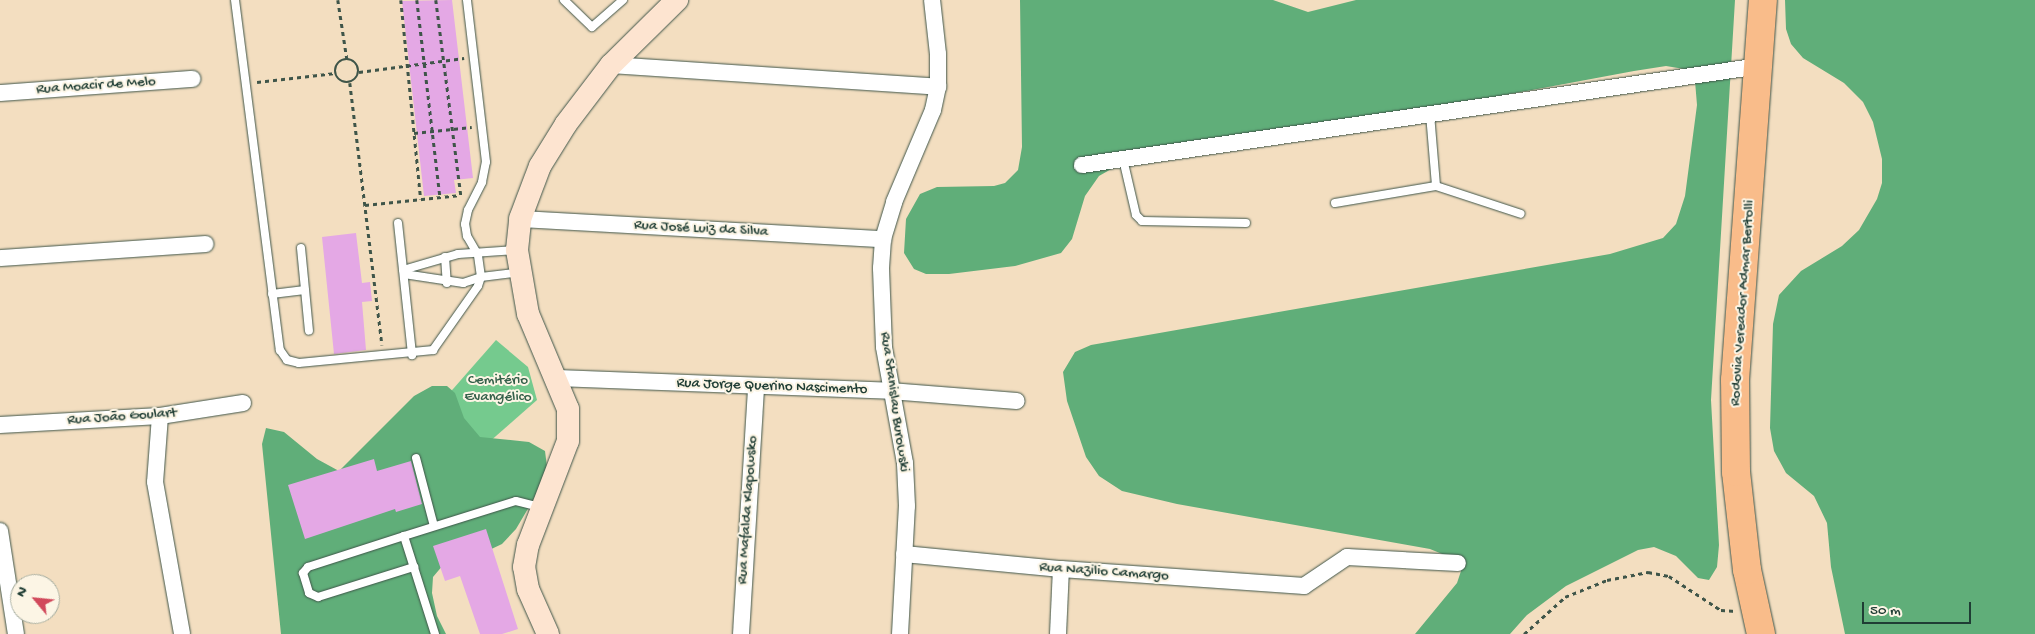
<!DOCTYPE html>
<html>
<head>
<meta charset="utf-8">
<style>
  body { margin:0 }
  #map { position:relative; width:2035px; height:634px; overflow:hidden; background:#f3dec0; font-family:"Gochi Hand",sans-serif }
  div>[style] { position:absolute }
  .green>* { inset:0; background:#75ca8e }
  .forest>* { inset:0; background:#60ae79 }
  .building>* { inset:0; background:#e4a8e5 }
  .path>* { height:2.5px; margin-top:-1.25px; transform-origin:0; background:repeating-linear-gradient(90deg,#3f5549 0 4px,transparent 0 8px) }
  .path>.ring { margin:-1.25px; padding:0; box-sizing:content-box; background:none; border:2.5px solid #3f5549; border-radius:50% }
  .roads { filter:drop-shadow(0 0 1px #3f5549) drop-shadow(0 0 1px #3f5549) }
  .lane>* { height:8px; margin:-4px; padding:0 4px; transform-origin:4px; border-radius:4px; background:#fff }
  .street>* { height:16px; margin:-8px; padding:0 8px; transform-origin:8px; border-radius:8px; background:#fff }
  .secondary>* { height:22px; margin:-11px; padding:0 11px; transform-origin:11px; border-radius:11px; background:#fde4d0 }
  .highway>* { height:28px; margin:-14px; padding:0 14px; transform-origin:14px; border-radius:14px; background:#f9bc8a }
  span { translate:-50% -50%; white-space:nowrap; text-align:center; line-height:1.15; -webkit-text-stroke:4px #fcf5e5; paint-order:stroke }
  .street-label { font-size:15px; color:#1f3d34 }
  .park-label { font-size:15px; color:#34604a }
  .north { position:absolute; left:10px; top:574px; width:50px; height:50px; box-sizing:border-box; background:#fcf5e5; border:1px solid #a4ab9e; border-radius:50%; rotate:298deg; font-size:14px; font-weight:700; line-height:20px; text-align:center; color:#1f3d34 }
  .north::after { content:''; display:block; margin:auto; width:18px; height:22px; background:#d1495b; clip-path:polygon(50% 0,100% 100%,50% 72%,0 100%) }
  .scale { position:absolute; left:1862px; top:602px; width:109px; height:22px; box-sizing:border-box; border:2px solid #1f3d34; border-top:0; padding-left:6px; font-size:15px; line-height:18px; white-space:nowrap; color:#1f3d34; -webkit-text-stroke:4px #fcf5e5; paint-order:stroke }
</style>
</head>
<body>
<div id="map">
  <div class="green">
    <div style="clip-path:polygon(496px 340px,528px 367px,537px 400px,448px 478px,439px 405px)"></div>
  </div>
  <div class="forest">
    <div style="clip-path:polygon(1020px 0,1273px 0,1308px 12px,1356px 0,1735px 0,1711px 400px,1719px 545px,1717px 567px,1709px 580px,1698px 578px,1676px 556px,1654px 547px,1638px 550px,1566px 586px,1527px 615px,1510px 634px,1415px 634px,1457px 583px,1461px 571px,1452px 558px,1430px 549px,1177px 504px,1122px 491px,1099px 476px,1086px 457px,1067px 401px,1063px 372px,1075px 352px,1091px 345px,1610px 254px,1663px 238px,1676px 224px,1685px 196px,1697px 105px,1695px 81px,1684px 69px,1666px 66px,1634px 71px,1113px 168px,1099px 176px,1085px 196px,1072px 239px,1061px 253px,1015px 266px,949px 274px,926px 274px,914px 269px,904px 253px,906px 219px,920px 194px,937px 187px,994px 186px,1005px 183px,1018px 170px,1022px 147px)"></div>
    <div style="clip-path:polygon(1785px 0,2035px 0,2035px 634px,1845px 634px,1831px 567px,1827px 523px,1814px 496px,1786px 473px,1774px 451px,1770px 428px,1773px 324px,1779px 295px,1801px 271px,1842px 246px,1859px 230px,1877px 199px,1882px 183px,1882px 159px,1873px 122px,1863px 102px,1844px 83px,1803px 58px,1791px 44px,1786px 29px)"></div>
    <div style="clip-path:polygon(432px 386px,447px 386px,455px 393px,464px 418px,480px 437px,529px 442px,545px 451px,547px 467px,539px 490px,516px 529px,502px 544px,485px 552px,449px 558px,433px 577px,432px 593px,437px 616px,446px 634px,281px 634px,262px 444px,266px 428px,284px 432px,317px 459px,339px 471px,414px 396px)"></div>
  </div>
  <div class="building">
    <div style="clip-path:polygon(452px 0,473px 178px,454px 180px,456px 193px,424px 196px,402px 1px)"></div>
    <div style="clip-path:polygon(356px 233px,362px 283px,370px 282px,372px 301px,362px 302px,366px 350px,334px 354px,322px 237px)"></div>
    <div style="clip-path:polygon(374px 459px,377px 471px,411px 461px,422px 504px,396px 512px,395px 509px,305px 539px,288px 485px)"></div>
    <div style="clip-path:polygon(486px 529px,518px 629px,502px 634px,480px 634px,460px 576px,445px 581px,433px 546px)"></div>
  </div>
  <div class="path">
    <div style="left:338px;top:0;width:60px;rotate:81.3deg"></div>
    <div style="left:401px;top:0;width:200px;rotate:84.3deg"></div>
    <div style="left:417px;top:0;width:198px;rotate:83.3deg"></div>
    <div style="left:436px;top:0;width:197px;rotate:82.7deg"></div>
    <div class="ring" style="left:335px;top:59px;width:21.5px;height:21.5px"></div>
    <div style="left:359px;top:72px;width:106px;rotate:-7.6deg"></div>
    <div style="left:257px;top:82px;width:79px;rotate:-6.6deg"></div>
    <div style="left:350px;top:83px;width:264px;rotate:83deg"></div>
    <div style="left:414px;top:133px;width:58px;rotate:-5.9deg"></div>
    <div style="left:365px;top:205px;width:96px;rotate:-6deg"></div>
    <div style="left:1524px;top:634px;width:55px;rotate:-42.1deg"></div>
    <div style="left:1565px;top:597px;width:45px;rotate:-22deg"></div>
    <div style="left:1607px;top:580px;width:42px;rotate:-11deg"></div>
    <div style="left:1648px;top:572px;width:21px;rotate:11deg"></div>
    <div style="left:1669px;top:576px;width:62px;rotate:33.2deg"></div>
    <div style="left:1721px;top:610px;width:15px;rotate:4deg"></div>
  </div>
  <div class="roads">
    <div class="lane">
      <div style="left:235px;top:0;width:353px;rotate:82.7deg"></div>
      <div style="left:280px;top:350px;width:12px;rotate:55deg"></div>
      <div style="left:287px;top:360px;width:12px;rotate:14deg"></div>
      <div style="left:299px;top:363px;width:135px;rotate:-5.5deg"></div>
      <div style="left:433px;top:350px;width:78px;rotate:-54.9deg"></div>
      <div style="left:478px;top:286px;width:9px;rotate:-72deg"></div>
      <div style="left:481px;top:277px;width:22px;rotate:-98deg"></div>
      <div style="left:478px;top:255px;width:22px;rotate:-120deg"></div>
      <div style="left:467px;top:236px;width:12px;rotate:-99deg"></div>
      <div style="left:465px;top:224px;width:14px;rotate:-78deg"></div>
      <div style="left:468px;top:210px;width:31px;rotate:-63deg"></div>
      <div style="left:482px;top:182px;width:20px;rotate:-79deg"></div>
      <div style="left:486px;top:162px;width:163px;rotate:-96.7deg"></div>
      <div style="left:564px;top:0;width:39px;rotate:44deg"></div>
      <div style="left:592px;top:27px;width:41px;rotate:-41.1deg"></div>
      <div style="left:1430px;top:114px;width:72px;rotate:85.2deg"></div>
      <div style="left:1123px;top:159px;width:57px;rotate:76.9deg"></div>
      <div style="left:1136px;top:215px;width:8px;rotate:45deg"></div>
      <div style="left:1142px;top:221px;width:104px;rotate:1.1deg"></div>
      <div style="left:1335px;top:203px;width:102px;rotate:-9.6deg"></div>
      <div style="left:1436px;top:186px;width:89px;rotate:18.2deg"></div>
      <div style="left:398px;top:223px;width:133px;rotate:83.9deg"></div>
      <div style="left:301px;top:248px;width:83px;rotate:84.5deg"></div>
      <div style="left:445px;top:257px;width:26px;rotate:86deg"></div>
      <div style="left:403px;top:270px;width:57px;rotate:-16.2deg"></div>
      <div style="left:458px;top:254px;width:58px;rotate:-3.9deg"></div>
      <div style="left:404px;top:274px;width:60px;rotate:8.7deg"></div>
      <div style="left:463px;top:283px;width:19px;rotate:-18deg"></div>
      <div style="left:481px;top:277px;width:38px;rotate:-7deg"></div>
      <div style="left:272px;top:294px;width:33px;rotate:-7deg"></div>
      <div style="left:416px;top:458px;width:70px;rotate:75.2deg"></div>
      <div style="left:404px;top:536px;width:101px;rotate:162.1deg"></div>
      <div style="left:308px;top:567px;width:8px;rotate:130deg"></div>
      <div style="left:303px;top:573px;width:21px;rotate:73deg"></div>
      <div style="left:309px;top:593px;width:10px;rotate:24deg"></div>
      <div style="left:318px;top:597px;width:101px;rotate:-17.4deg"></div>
      <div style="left:435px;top:634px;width:103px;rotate:-107.6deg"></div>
      <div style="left:404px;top:536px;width:117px;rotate:-17.4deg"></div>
      <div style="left:516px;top:501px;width:25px;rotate:14deg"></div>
    </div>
    <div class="street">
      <div style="left:611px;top:65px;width:328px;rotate:3.8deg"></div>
      <div style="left:0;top:93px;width:193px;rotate:-4.2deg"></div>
      <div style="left:1082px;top:165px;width:685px;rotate:-8.31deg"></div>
      <div style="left:520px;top:219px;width:364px;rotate:3.2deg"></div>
      <div style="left:0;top:258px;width:206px;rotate:-3.9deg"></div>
      <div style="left:557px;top:378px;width:333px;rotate:2.2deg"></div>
      <div style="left:890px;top:391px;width:127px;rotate:4.5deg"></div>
      <div style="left:160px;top:416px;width:66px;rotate:94.3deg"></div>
      <div style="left:155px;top:482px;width:154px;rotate:79.9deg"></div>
      <div style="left:0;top:425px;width:160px;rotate:-3.2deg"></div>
      <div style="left:160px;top:416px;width:84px;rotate:-8.9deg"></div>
      <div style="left:0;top:531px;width:104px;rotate:81.2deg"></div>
      <div style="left:904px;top:554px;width:158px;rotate:5.5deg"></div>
      <div style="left:1061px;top:569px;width:244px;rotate:4deg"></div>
      <div style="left:1304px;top:586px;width:52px;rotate:-34deg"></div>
      <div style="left:1347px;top:557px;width:111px;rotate:3.1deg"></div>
      <div style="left:741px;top:634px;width:247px;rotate:-86.5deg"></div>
      <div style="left:900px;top:634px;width:128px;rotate:-86.9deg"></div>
      <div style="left:907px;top:506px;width:43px;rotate:-92.7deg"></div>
      <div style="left:905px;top:463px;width:118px;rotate:-100.3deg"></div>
      <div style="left:884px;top:347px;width:79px;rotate:-92.2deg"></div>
      <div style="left:881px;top:268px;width:29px;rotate:-86deg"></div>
      <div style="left:883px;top:239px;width:39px;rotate:-73deg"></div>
      <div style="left:894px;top:202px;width:100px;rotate:-67deg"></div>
      <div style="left:933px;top:110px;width:24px;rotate:-78deg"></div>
      <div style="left:938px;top:87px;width:33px;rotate:-90deg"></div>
      <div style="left:938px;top:54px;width:54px;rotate:-96.3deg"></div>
      <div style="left:1058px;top:634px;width:65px;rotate:-87.4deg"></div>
    </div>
    <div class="secondary">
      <div style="left:548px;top:634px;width:49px;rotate:-114deg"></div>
      <div style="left:528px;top:589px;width:22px;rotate:-100deg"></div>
      <div style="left:524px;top:567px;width:22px;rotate:-80deg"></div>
      <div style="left:528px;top:545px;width:111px;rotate:-69deg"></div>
      <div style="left:568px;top:441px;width:32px;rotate:-90deg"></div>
      <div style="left:568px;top:409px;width:103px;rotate:-112.8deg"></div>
      <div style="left:528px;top:314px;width:65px;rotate:-99.8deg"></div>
      <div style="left:517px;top:250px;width:31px;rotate:-84deg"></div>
      <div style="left:520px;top:219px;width:57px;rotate:-69.3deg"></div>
      <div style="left:540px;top:166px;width:49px;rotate:-58.2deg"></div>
      <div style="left:566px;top:124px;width:74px;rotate:-52.7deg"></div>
      <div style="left:611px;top:65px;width:93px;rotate:-44.6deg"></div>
    </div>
    <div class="highway">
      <div style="left:1761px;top:634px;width:66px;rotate:-102.3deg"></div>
      <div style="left:1747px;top:570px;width:99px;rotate:-96.4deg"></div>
      <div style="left:1736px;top:472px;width:92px;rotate:-90.6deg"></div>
      <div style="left:1735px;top:380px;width:381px;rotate:-85.8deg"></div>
    </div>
  </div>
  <div class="street-label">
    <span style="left:96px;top:86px;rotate:-4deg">Rua Moacir de Melo</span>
    <span style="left:701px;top:229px;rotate:3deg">Rua José Luiz da Silva</span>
    <span style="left:1743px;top:303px;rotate:-86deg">Rodovia Vereador Admar Bertolli</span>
    <span style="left:772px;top:387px;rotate:2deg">Rua Jorge Querino Nascimento</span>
    <span style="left:894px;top:402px;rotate:82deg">Rua Stanislau Burowski</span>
    <span style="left:122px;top:417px;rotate:-4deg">Rua João Goulart</span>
    <span style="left:748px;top:510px;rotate:-86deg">Rua Mafalda Klapowsko</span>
    <span style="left:1104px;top:572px;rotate:4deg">Rua Nazilio Camargo</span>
  </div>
  <div class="park-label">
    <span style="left:498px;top:389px">Cemitério<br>Evangélico</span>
  </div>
  <div class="north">N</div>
  <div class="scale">50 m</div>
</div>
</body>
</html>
